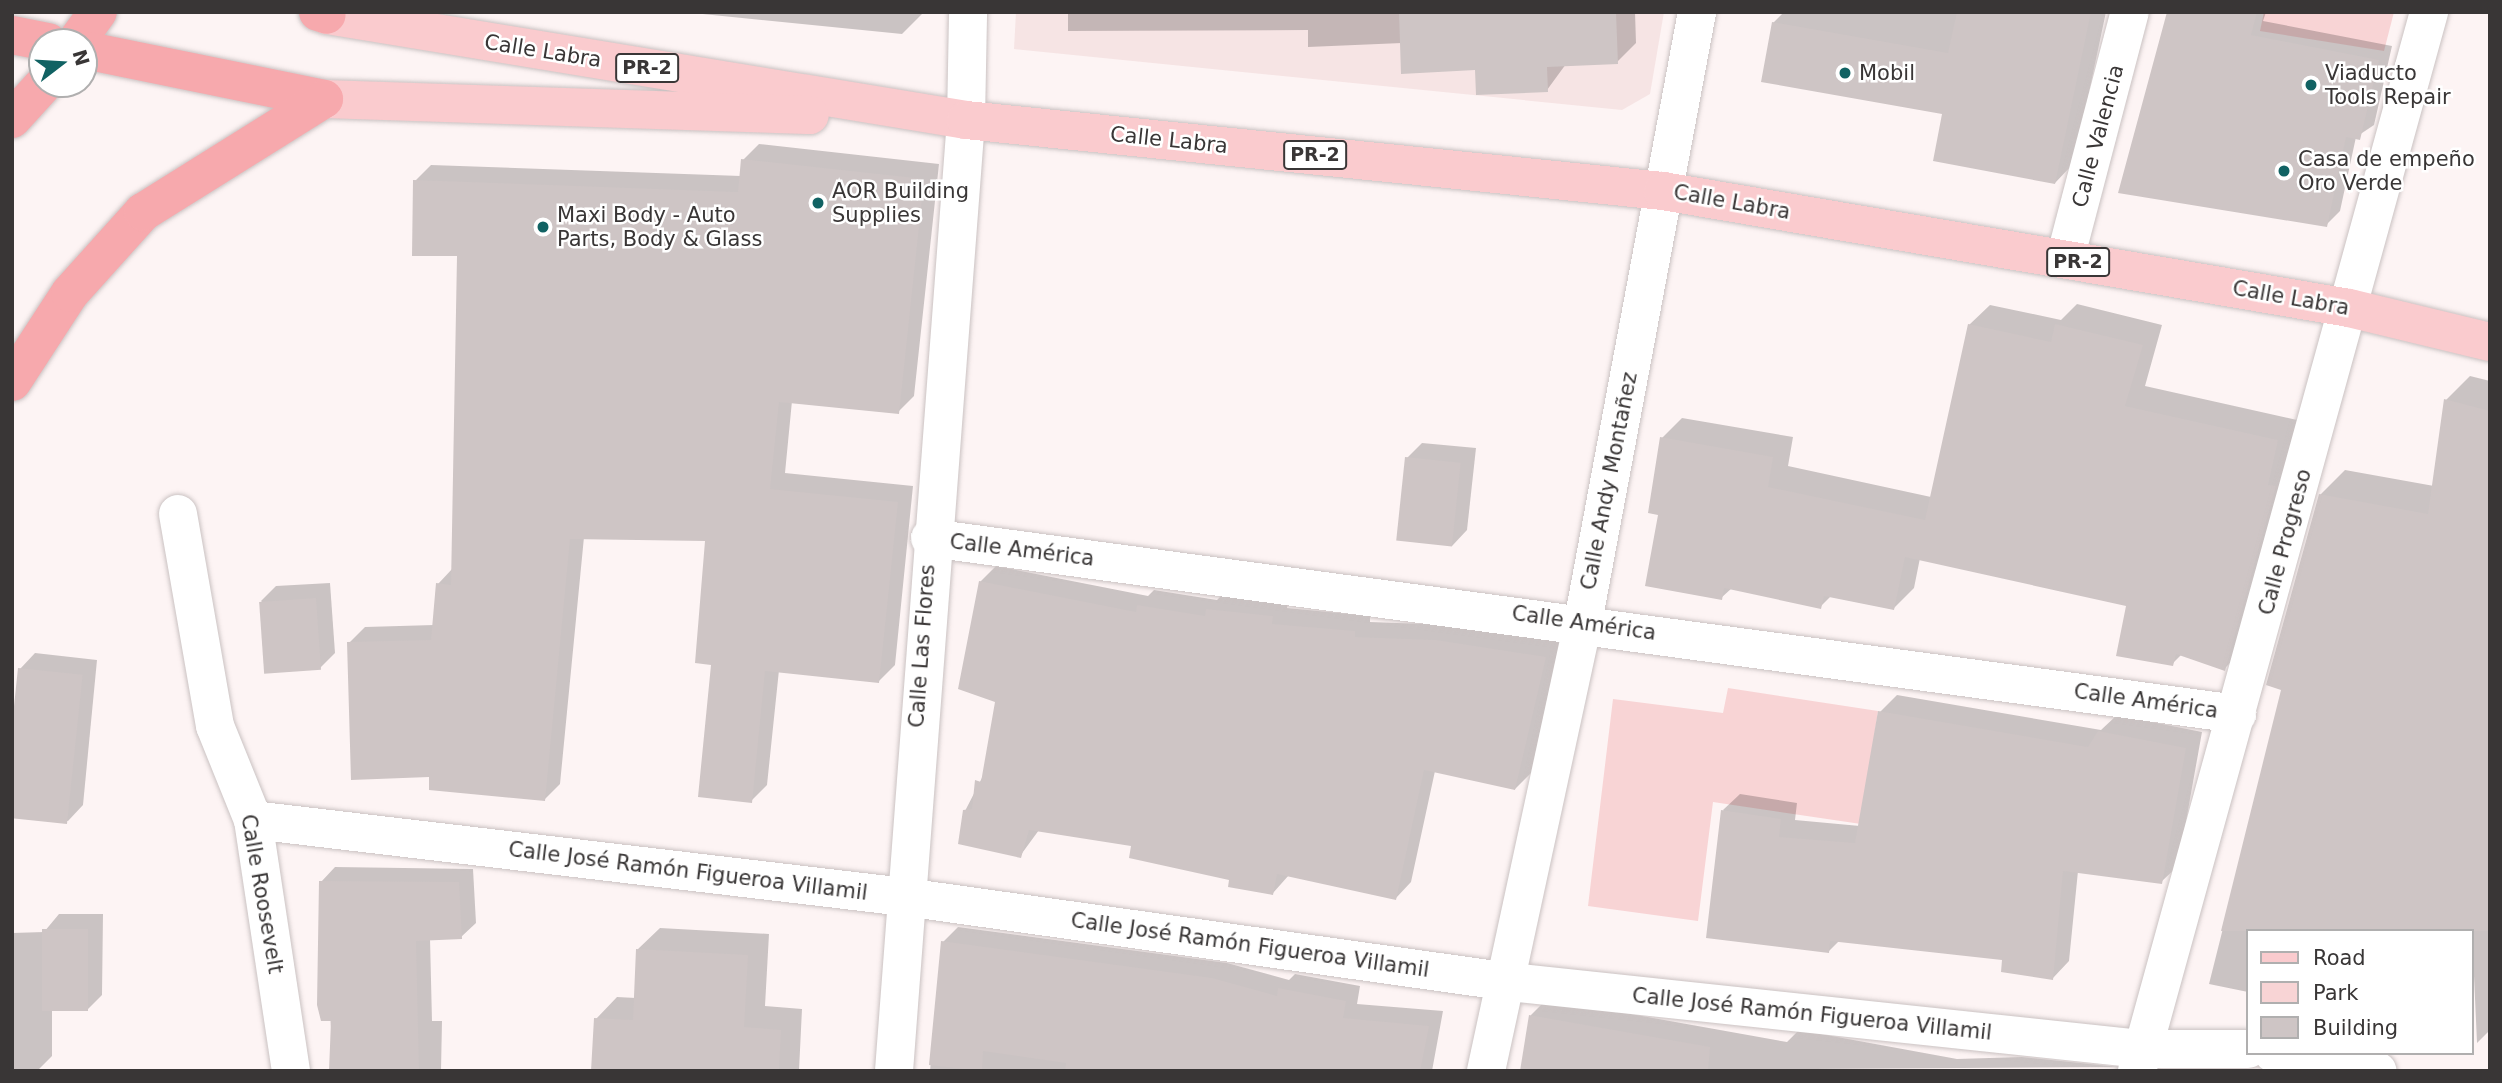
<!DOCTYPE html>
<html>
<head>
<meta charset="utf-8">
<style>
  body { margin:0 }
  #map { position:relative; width:2502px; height:1083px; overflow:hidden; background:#fdf4f4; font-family:"DejaVu Sans",sans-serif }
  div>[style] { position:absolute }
  .built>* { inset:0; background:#f6e4e4 }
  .green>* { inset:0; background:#f8d4d5 }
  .shadow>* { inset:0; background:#0003 }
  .building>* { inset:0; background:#cec5c5; transform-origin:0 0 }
  .roads { filter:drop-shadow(0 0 2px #cac2c2) drop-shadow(0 0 2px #cac2c2) }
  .street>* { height:38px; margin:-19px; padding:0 19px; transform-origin:19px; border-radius:19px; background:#fff }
  .primary>* { height:38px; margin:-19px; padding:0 19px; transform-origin:19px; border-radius:19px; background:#facbce }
  .highway>* { height:38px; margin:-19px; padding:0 19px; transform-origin:19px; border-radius:19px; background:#f7a9ad }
  .dots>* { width:19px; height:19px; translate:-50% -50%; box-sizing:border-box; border:4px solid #fff; border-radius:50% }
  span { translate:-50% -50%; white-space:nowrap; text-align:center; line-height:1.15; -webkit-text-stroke:5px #fff; paint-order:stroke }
  .shield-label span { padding:2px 5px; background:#fff; border:2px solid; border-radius:5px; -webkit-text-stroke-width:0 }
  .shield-label { font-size:19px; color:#393636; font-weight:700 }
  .street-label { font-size:21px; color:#393636 }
  .poi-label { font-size:21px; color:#393636 }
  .left { translate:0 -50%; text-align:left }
  .frame { position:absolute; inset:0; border:14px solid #393636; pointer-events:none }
  .legend { position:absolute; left:2246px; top:929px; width:228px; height:126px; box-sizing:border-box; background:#fff; border:2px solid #b0afaf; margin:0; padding:9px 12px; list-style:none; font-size:21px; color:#393636 }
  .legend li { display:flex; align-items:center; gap:14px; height:35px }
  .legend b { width:35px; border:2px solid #b0afaf }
  .north { position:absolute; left:28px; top:28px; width:70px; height:70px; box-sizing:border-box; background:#fff; border:2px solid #b0afaf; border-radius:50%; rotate:73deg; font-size:19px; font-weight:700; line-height:28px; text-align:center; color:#393636 }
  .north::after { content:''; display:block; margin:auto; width:24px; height:32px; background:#116263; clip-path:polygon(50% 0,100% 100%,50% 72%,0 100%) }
</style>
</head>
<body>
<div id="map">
  <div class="built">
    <div style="clip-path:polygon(1016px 12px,1664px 12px,1650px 94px,1622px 110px,1014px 49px)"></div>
  </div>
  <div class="green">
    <div style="clip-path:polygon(2264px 12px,2394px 12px,2384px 51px,2260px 31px)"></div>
    <div style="clip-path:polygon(1728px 688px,1878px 711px,1861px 824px,1713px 802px,1698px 921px,1588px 906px,1613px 699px,1723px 713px)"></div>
  </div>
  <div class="shadow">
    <div style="clip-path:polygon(683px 12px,924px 12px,902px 34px)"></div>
    <div style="clip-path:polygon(1068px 12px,1635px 12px,1636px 43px,1617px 62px,1566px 64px,1547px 90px,1402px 43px,1308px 47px,1308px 30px,1068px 31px)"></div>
    <div style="clip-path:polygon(1784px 12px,2106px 12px,2074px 163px,2055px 183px,1944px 113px,1773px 23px)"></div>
    <div style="clip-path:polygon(2173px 12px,2266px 12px,2263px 21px,2392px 46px,2374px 125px,2356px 137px,2340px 211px,2326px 225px)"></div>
    <div style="clip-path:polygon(759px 144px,939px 164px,914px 396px,898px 412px,792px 401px,785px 473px,913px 486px,895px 665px,879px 681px,779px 670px,767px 785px,751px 801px,713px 663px,707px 540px,584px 537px,560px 784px,544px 800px,431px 775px,349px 643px,365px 627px,434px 625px,438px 584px,453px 568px,459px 255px,415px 181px,431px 165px,741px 176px,743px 160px)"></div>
    <div style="clip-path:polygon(2077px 304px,2162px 325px,2145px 386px,2297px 420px,2244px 649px,2224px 669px,2182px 654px,2172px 664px,2129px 605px,1920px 558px,1914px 588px,1894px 608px,1832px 595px,1820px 607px,1732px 588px,1721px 598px,1660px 513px,1662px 438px,1682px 418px,1793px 437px,1788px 466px,1931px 497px,1969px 325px,1990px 305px,2061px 320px)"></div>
    <div style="clip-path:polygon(2470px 376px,2490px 381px,2490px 1030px,2477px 1043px,2472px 931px,2248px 931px,2248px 992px,2209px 984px,2283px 689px,2320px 495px,2345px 470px,2434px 486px,2446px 400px)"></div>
    <div style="clip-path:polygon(1422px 443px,1476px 448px,1467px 530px,1452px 546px,1407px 458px)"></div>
    <div style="clip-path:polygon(996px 566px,1148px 596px,1154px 590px,1217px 600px,1223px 594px,1288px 601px,1287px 608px,1370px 616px,1370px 622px,1452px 625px,1560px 641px,1531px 773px,1515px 789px,1435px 771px,1411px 882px,1396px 898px,1289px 875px,1273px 893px,1133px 845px,1039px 830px,1020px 856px,965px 811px,984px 774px,997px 701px,980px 582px)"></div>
    <div style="clip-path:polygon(330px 583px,335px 653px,320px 668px,261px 601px,276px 586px)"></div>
    <div style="clip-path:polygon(35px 653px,97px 660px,83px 805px,68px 821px,12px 816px,20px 669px)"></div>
    <div style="clip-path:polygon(1897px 695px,2101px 730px,2117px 715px,2202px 732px,2178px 866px,2161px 882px,2078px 871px,2069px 961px,2053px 978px,2004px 958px,1840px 940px,1829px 951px,1723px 810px,1740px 794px,1797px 803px,1795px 820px,1860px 826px,1880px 712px)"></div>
    <div style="clip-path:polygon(335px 867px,473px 869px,476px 923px,461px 937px,430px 938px,432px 1021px,442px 1021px,441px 1071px,334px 1071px,321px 882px)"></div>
    <div style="clip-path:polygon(59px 914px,103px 914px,102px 995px,87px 1010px,52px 1010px,52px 1056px,37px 1071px,12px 1071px,12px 933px,44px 932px)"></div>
    <div style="clip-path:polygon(958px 927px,1227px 963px,1289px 980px,1295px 974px,1360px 986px,1357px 1004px,1443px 1011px,1432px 1071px,930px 1071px,943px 942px)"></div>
    <div style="clip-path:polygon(660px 928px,769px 934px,765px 1006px,802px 1009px,799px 1071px,593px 1071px,596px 1019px,617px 997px,636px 998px,638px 949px)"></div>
    <div style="clip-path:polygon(1547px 999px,1787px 1042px,1799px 1030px,1957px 1059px,2022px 1057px,2119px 1067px,1521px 1071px,1531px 1015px)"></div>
  </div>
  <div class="building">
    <div style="clip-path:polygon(1399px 12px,1616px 12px,1618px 64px,1547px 67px,1548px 92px,1476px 95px,1475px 70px,1401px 74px)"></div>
    <div style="clip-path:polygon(1957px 12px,2091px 12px,2055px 184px,1933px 161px,1942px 114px,1761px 82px,1772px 22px,1948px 53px)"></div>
    <div style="clip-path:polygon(2167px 12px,2257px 12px,2251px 35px,2379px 60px,2360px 140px,2346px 137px,2327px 227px,2118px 193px)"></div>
    <div style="clip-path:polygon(741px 159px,924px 179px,899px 414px,779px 402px,770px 489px,898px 502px,879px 683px,765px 671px,752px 803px,698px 797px,711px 665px,695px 663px,705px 541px,570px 539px,545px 801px,429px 790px,429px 777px,351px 780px,347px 642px,431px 640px,436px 583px,451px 585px,457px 256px,412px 256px,413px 180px,738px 192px)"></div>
    <div style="clip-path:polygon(1968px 324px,2051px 342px,2055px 324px,2143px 345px,2125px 406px,2278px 440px,2268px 485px,2276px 486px,2225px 671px,2176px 654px,2173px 666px,2116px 656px,2126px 606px,1905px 557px,1894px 610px,1824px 596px,1821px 609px,1724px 588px,1722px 600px,1645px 586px,1658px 515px,1648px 513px,1660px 437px,1773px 457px,1768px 487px,1925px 520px)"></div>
    <div style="clip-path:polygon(2444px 399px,2490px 411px,2490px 931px,2221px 931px,2281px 690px,2266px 685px,2319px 494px,2428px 514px)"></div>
    <div style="left:1405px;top:457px;width:56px;height:84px;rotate:6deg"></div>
    <div style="clip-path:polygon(979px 581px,1136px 612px,1137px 605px,1205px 616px,1206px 609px,1273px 616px,1272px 624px,1355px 631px,1355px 637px,1436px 640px,1546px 657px,1515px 790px,1424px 770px,1396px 900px,1277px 874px,1273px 895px,1228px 887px,1229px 880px,1129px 858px,1131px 846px,1029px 830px,1021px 858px,958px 844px,963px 810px,972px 809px,975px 780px,981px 782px,995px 702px,958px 689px)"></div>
    <div style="left:316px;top:598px;width:72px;height:57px;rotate:86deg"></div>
    <div style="left:18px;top:668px;width:65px;height:150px;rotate:6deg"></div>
    <div style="clip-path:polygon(1878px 711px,2088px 747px,2098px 731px,2186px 748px,2162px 884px,2063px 871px,2053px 980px,2001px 972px,2002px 960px,1830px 941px,1829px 953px,1706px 938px,1721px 810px,1781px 819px,1779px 837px,1855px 843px)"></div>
    <div style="clip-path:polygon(319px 881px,459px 882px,462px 939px,416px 941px,419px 1071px,329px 1071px,331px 1021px,321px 1021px,317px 1005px)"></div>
    <div style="left:42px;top:929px;width:46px;height:82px"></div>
    <div style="clip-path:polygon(941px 941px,1212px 978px,1277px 996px,1278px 988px,1346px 1001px,1343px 1018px,1429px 1026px,1420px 1071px,1065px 1071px,1066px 1063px,983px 1051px,982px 1071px,929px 1065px)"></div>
    <div style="clip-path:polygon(636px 949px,748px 955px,744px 1027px,781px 1030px,779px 1071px,591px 1071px,594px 1018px,633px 1020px)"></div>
    <div style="clip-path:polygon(1529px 1015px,1710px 1047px,1708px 1071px,1520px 1071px)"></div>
  </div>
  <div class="roads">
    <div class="street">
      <div style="left:2065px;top:259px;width:255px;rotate:-75.3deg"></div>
      <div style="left:178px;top:514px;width:215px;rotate:80.1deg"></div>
      <div style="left:215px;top:726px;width:101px;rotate:68deg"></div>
      <div style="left:253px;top:820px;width:254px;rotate:81.4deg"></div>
      <div style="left:930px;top:538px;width:1319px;rotate:7.67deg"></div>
      <div style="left:253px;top:820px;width:657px;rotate:6.74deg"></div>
      <div style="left:905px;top:897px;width:611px;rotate:8deg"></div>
      <div style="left:1510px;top:982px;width:636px;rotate:6.05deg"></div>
      <div style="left:2142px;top:1049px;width:106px"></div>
      <div style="left:2273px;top:1053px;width:106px;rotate:9.8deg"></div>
      <div style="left:894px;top:1071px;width:954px;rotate:-85.67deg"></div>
      <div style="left:966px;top:120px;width:108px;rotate:-88.9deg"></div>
      <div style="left:1486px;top:1071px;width:459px;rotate:-77.8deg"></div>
      <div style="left:1583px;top:622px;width:621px;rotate:-79.41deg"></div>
      <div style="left:2137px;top:1071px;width:1099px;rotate:-74.58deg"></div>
    </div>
    <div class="primary">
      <div style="left:327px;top:15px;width:648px;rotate:9.33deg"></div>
      <div style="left:966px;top:120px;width:701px;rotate:5.82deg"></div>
      <div style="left:1663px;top:191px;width:696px;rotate:9.68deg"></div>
      <div style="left:2349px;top:308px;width:145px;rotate:13.6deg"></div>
      <div style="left:324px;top:99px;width:486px;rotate:1.9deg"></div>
    </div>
    <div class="highway">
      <div style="left:318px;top:12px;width:9px;rotate:18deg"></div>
      <div style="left:12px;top:35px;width:37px;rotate:11deg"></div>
      <div style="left:76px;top:42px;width:37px;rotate:-54deg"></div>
      <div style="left:84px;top:50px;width:245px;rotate:11.5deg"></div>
      <div style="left:12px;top:119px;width:47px;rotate:-47.6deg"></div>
      <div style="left:12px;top:382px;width:106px;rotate:-56.9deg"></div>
      <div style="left:70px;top:293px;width:109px;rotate:-48deg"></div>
      <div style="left:143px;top:212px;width:213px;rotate:-32deg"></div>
    </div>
  </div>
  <div class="dots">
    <div style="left:1845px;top:73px;background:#116263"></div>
    <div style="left:2311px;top:85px;background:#116263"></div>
    <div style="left:2284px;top:171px;background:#116263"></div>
    <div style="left:818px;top:203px;background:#116263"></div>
    <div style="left:543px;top:227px;background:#116263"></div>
  </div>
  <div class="shield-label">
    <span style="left:647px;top:68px">PR-2</span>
    <span style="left:1315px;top:155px">PR-2</span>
    <span style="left:2078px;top:262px">PR-2</span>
  </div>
  <div class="street-label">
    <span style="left:543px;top:51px;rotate:9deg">Calle Labra</span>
    <span style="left:2098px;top:136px;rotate:-75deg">Calle Valencia</span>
    <span style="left:1169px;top:140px;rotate:6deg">Calle Labra</span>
    <span style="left:1732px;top:202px;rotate:10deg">Calle Labra</span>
    <span style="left:2291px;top:298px;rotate:10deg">Calle Labra</span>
    <span style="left:1609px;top:481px;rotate:-79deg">Calle Andy Montañez</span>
    <span style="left:2285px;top:542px;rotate:-75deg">Calle Progreso</span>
    <span style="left:1022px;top:550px;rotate:7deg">Calle América</span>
    <span style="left:1584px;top:623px;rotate:8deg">Calle América</span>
    <span style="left:922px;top:646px;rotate:-86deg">Calle Las Flores</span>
    <span style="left:2146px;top:701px;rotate:8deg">Calle América</span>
    <span style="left:688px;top:871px;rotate:7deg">Calle José Ramón Figueroa Villamil</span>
    <span style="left:262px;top:894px;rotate:80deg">Calle Roosevelt</span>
    <span style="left:1250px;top:945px;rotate:8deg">Calle José Ramón Figueroa Villamil</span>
    <span style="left:1812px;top:1014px;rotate:6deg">Calle José Ramón Figueroa Villamil</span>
  </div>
  <div class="poi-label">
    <span class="left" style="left:1859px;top:73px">Mobil</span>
    <span class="left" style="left:2325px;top:85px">Viaducto<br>Tools Repair</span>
    <span class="left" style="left:2298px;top:171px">Casa de empeño<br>Oro Verde</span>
    <span class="left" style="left:832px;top:203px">AOR Building<br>Supplies</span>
    <span class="left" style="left:557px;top:227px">Maxi Body - Auto<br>Parts, Body &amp; Glass</span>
  </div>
  <div class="frame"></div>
  <ul class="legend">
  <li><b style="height:9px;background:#facbce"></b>Road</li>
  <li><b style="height:19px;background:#f8d4d5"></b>Park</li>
  <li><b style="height:19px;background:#cec5c5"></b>Building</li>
  </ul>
  <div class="north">N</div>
</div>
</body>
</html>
